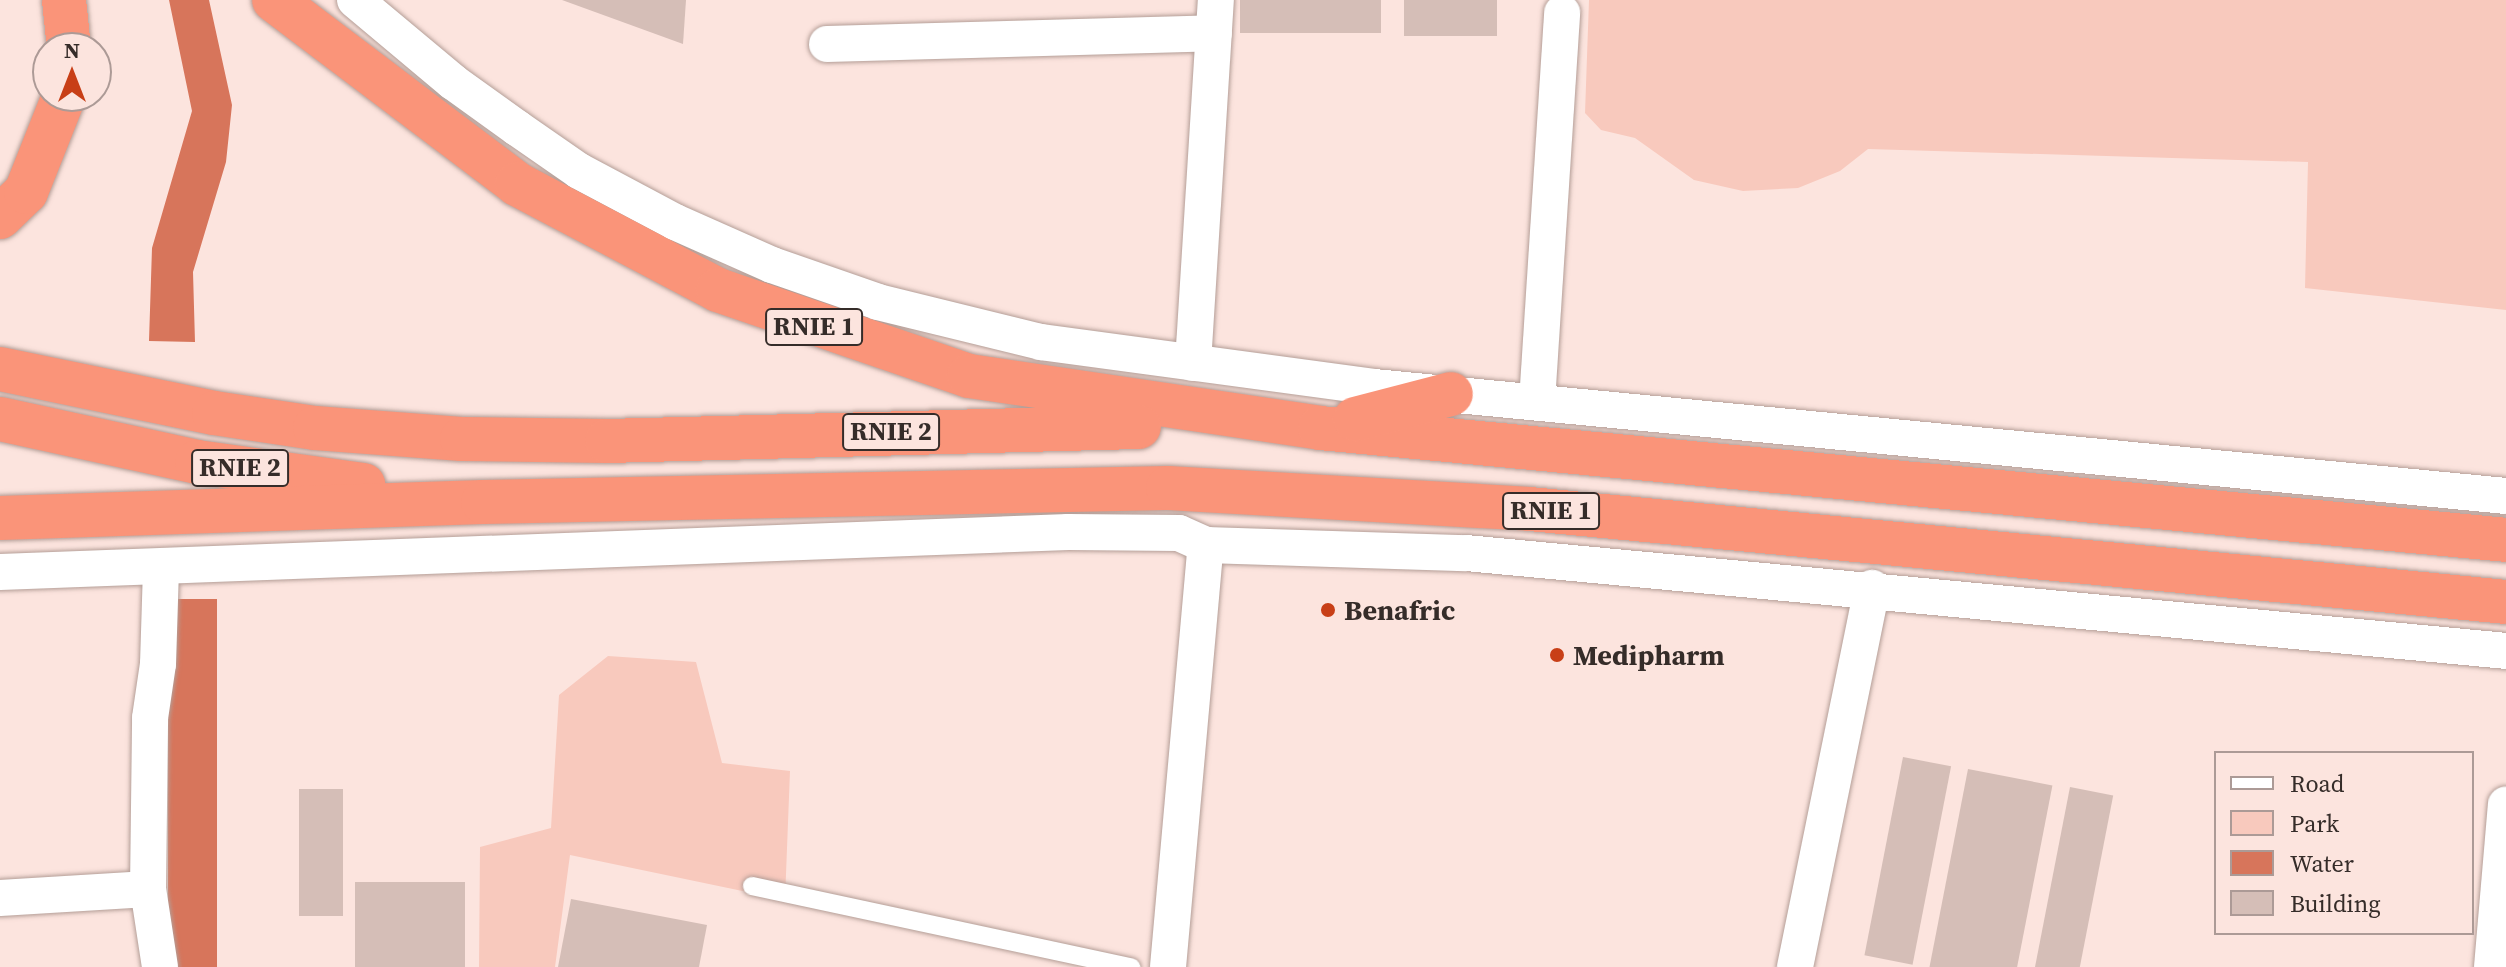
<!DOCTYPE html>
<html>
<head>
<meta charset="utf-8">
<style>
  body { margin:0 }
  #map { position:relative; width:2506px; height:967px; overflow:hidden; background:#fce4de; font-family:"Source Serif 4",serif }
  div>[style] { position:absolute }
  .green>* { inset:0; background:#f8c9bd }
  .water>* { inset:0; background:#d7755b; transform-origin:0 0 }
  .building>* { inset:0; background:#d5beb7; transform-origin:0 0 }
  .roads { filter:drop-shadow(0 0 2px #b49e97) drop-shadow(0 0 2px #b49e97) }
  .lane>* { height:18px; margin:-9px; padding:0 9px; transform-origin:9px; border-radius:9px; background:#fff }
  .street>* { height:36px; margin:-18px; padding:0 18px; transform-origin:18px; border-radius:18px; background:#fff }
  .highway>* { height:44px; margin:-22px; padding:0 22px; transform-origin:22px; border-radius:22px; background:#fa9479 }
  .dots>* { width:22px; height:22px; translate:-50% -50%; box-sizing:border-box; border:4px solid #fce4de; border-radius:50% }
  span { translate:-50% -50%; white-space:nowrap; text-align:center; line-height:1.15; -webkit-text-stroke:6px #fce4de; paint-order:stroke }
  .shield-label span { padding:2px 6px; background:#fce4de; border:2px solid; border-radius:6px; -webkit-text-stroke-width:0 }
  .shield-label { font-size:26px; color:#352c29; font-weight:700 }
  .poi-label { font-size:28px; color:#352c29; font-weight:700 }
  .left { translate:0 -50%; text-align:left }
  .legend { position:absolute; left:2214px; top:751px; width:260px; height:184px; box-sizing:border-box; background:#fce4de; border:2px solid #ac9a96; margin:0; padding:10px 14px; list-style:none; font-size:24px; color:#352c29 }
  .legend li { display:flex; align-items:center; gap:16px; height:40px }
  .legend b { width:40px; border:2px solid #ac9a96 }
  .north { position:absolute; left:32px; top:32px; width:80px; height:80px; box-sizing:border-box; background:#fce4de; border:2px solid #ac9a96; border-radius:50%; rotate:0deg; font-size:22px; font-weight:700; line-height:32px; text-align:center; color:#352c29 }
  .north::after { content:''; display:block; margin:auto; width:28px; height:36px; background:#c83f17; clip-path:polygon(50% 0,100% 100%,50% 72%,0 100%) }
</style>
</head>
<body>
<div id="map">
  <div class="green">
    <div style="clip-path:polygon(1589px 0,2506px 0,2506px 310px,2305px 288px,2308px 162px,1868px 149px,1840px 171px,1798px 188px,1743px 191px,1694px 180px,1635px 138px,1601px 130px,1585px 113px)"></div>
    <div style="clip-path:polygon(608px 656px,696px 662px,722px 763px,790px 771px,785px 900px,570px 855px,555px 967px,479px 967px,480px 847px,551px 828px,559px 695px)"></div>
  </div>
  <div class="water">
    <div style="clip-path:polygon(169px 0,209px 0,232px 105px,226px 162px,193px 272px,195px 342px,149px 341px,152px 248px,192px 111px)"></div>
    <div style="left:168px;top:599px;width:49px;height:368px"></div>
  </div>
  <div class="building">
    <div style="clip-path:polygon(562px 0,686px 0,683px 44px)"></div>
    <div style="left:1240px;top:0;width:141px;height:33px"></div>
    <div style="left:1404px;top:0;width:93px;height:36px"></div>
    <div style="left:1903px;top:757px;width:49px;height:202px;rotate:11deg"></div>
    <div style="left:1968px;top:769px;width:86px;height:202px;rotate:11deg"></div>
    <div style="left:2070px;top:787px;width:44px;height:184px;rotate:11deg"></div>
    <div style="left:299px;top:789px;width:44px;height:127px"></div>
    <div style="left:355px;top:882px;width:110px;height:85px"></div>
    <div style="clip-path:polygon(571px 899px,707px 925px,699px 967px,558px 967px)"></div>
  </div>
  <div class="roads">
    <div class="lane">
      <div style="left:752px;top:886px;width:388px;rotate:12.1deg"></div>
    </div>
    <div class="street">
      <div style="left:355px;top:0;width:128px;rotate:39.9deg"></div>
      <div style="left:453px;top:82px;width:79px;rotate:35.7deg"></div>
      <div style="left:517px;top:128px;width:75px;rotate:34.7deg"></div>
      <div style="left:579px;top:171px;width:109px;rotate:28deg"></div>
      <div style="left:675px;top:222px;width:106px;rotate:23.9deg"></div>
      <div style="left:772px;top:265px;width:112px;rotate:19.2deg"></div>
      <div style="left:878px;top:302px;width:168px;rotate:13.8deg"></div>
      <div style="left:1041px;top:342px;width:336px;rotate:7.7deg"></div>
      <div style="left:1374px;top:387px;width:1137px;rotate:5.5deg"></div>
      <div style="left:827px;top:44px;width:387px;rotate:-1.6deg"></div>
      <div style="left:1193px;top:363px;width:364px;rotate:-86.4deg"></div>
      <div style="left:1537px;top:402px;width:390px;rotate:-86.3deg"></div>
      <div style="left:0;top:572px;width:1069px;rotate:-2.14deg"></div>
      <div style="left:1068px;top:532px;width:111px;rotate:0.5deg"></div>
      <div style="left:1179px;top:533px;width:30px;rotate:24deg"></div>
      <div style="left:1206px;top:545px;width:260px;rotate:1.8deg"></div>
      <div style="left:1466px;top:553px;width:1045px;rotate:5.38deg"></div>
      <div style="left:0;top:898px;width:148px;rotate:-3.5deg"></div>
      <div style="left:160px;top:967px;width:79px;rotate:-98.7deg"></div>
      <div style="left:148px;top:889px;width:171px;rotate:-89.3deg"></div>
      <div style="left:150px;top:718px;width:55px;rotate:-81.6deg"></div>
      <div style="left:158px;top:664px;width:97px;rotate:-88.2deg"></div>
      <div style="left:1168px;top:967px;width:424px;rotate:-84.9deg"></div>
      <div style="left:1795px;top:967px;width:387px;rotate:-78.5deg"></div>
      <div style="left:2492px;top:967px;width:163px;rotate:-85.1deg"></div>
    </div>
    <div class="highway">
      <div style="left:64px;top:0;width:48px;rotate:84.1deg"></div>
      <div style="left:274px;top:0;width:305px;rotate:37.1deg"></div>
      <div style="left:517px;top:184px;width:227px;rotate:27.8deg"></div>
      <div style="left:718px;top:290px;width:265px;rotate:18.9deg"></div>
      <div style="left:969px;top:376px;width:355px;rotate:8.4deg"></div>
      <div style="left:1320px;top:428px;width:1191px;rotate:5.39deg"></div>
      <div style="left:0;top:217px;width:36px;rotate:-44deg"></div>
      <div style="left:26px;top:192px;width:103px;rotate:-68.4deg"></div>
      <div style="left:0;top:369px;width:218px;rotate:11.6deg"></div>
      <div style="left:214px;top:413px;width:102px;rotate:8.4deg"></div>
      <div style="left:315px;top:428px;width:147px;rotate:4.3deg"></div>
      <div style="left:462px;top:439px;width:145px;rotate:0.8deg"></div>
      <div style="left:607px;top:441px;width:532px;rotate:-1.51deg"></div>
      <div style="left:0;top:419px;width:202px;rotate:12.3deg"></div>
      <div style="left:197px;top:462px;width:168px;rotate:7.9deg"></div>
      <div style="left:1355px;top:419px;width:99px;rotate:-14.6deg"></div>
      <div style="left:0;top:518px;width:483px;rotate:-1.9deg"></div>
      <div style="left:483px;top:502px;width:685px;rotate:-1.17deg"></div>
      <div style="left:1168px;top:488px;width:363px;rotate:3.3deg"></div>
      <div style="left:1530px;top:509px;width:980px;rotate:5.44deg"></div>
    </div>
  </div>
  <div class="dots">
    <div style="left:1328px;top:610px;background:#c83f17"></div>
    <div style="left:1557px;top:655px;background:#c83f17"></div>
  </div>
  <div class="shield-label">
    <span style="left:814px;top:327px">RNIE 1</span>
    <span style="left:891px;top:432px">RNIE 2</span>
    <span style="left:240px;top:468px">RNIE 2</span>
    <span style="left:1551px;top:511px">RNIE 1</span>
  </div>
  <div class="poi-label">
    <span class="left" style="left:1344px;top:610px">Benafric</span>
    <span class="left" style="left:1573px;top:655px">Medipharm</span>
  </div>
  <ul class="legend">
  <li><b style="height:10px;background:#fff"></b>Road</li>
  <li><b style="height:22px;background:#f8c9bd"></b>Park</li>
  <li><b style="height:22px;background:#d7755b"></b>Water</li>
  <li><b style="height:22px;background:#d5beb7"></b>Building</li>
  </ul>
  <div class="north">N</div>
</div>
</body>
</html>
